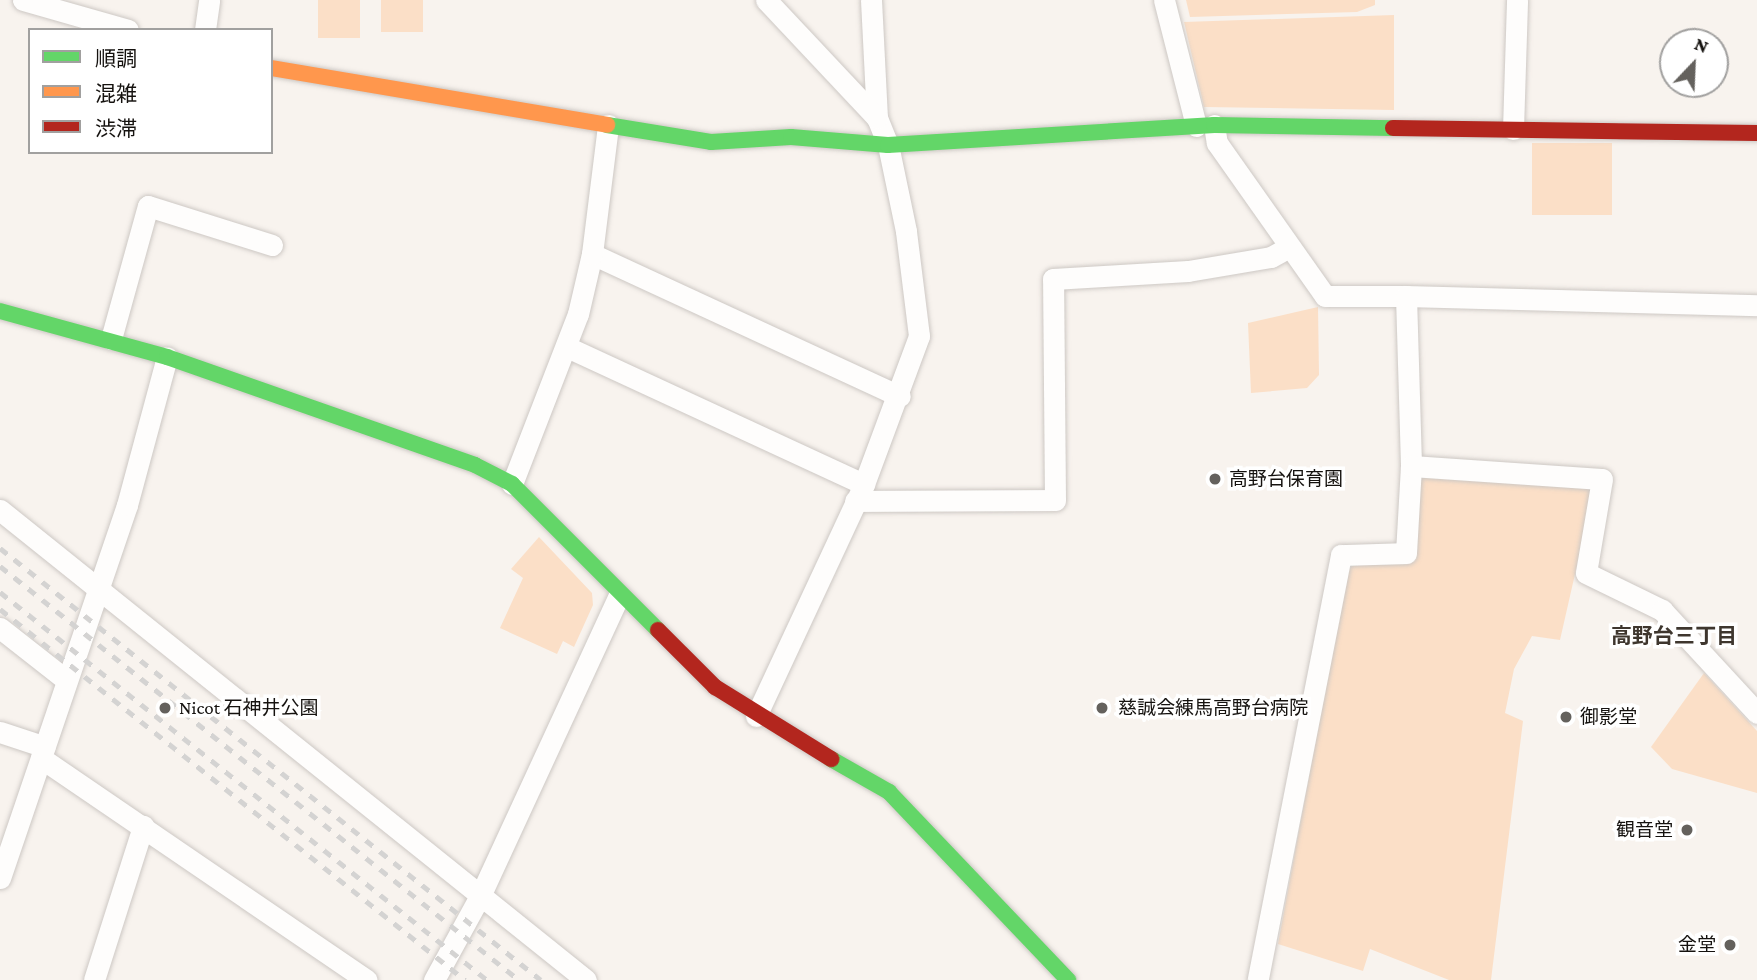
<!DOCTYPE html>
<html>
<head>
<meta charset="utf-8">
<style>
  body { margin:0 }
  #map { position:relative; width:1757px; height:980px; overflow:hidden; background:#f8f3ee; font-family:"Crimson Pro","Noto Sans JP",serif }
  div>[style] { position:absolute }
  .green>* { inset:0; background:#fbdfc7; transform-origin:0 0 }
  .roads { filter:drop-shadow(0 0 2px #cdc8c4) drop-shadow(0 0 2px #cdc8c4) }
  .street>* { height:21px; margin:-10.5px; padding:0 10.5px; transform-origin:10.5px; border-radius:10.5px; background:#fefdfc }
  .fast>* { height:16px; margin:-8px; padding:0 8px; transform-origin:8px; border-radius:8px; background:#63d668 }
  .slow>* { height:16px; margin:-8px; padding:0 8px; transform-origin:8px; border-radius:8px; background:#ff974d }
  .jam>* { height:16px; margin:-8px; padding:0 8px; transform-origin:8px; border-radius:8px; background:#b3261e }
  .rail>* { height:5px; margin-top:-2.5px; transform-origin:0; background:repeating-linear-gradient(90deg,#d4d3d2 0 9px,transparent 0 18px) }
  .dots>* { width:19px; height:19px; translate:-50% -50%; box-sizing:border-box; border:4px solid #fff; border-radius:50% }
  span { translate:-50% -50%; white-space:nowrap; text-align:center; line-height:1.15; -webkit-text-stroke:7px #fff; paint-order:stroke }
  .poi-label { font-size:19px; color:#15120f }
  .left { translate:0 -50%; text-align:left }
  .right { translate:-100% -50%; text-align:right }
  .neighbourhood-label { font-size:21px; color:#3e362e; font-weight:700 }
  .legend { position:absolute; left:28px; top:28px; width:245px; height:126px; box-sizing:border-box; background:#fff; border:2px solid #a1a09f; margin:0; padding:9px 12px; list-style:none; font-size:21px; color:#15120f }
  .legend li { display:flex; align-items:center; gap:14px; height:35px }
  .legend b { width:35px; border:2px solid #a1a09f }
  .north { position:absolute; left:1659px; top:28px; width:70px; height:70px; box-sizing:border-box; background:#fff; border:2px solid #a1a09f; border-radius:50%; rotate:23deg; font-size:19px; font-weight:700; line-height:28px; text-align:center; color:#15120f }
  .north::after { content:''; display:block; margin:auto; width:24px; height:32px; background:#64615d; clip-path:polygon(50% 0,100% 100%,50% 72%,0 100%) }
</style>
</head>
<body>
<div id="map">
  <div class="green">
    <div style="left:318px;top:0;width:42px;height:38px"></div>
    <div style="left:381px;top:0;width:42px;height:32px"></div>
    <div style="clip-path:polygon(1186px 0,1375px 0,1375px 5px,1357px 12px,1190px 17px)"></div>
    <div style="clip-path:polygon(1394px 15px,1394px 110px,1204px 107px,1184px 22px)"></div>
    <div style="left:1532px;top:143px;width:80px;height:72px"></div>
    <div style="clip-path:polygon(1318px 307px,1319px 375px,1307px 388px,1251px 393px,1248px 323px)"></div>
    <div style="clip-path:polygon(1425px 475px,1588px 487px,1593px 495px,1560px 640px,1532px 636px,1514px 669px,1505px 713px,1523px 721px,1491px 980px,1449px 980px,1370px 949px,1363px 971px,1278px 944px,1347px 572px,1352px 566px,1414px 560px,1418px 483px)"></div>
    <div style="clip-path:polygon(539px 537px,592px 593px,593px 605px,574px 647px,563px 641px,557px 654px,500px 628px,523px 578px,511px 569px)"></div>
    <div style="clip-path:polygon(1704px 673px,1757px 731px,1757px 793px,1672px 769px,1651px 747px)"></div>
  </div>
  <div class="roads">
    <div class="street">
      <div style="left:23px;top:0;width:109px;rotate:15.9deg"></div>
      <div style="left:871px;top:0;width:118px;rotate:87.1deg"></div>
      <div style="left:1164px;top:0;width:130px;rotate:75.7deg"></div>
      <div style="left:205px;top:30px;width:30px;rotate:-82deg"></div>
      <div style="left:1214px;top:125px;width:18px;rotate:81deg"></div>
      <div style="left:1217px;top:143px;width:187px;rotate:54.8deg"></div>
      <div style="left:1325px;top:296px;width:81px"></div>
      <div style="left:1406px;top:296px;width:170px;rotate:88.3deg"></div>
      <div style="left:1411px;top:466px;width:87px;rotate:93.3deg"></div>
      <div style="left:1406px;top:553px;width:65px;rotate:178.2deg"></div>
      <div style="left:1341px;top:555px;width:433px;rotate:101.1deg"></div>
      <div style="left:1513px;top:129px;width:129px;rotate:-88.2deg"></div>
      <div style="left:592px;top:254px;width:339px;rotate:24.8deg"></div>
      <div style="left:1406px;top:296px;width:351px;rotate:1.5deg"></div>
      <div style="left:111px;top:339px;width:138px;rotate:-74.5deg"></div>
      <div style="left:148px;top:206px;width:130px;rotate:17.5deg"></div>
      <div style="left:567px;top:347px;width:327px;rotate:24.8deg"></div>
      <div style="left:1411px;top:466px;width:191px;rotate:3.9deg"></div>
      <div style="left:1602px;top:479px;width:95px;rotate:99.7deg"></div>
      <div style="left:1586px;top:573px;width:85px;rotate:26deg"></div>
      <div style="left:1662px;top:610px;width:140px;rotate:47.3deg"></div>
      <div style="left:512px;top:484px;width:182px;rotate:-68.8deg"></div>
      <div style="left:578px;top:314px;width:62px;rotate:-76.9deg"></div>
      <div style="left:592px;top:254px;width:130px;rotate:-82.9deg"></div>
      <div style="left:855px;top:501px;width:200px;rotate:-0.3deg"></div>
      <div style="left:1055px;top:500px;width:221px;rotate:-90.5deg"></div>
      <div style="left:1053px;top:279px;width:135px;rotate:-3.4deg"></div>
      <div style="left:1188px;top:271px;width:84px;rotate:-9.6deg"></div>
      <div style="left:1271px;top:257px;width:18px;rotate:-29deg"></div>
      <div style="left:0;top:510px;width:751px;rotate:38.73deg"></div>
      <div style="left:0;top:628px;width:83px;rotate:38.1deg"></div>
      <div style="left:756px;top:716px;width:256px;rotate:-65deg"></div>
      <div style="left:864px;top:484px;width:158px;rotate:-69.6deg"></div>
      <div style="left:919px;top:336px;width:106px;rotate:-97.1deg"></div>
      <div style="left:906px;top:231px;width:88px;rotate:-101.8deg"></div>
      <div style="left:888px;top:145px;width:29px;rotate:-112deg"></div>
      <div style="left:877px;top:118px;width:162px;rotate:-133.2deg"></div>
      <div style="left:0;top:732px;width:47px;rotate:18.4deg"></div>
      <div style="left:41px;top:758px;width:394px;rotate:34.3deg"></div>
      <div style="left:0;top:878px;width:394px;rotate:-71.2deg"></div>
      <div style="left:127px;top:505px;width:153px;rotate:-74.9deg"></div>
      <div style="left:94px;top:980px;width:162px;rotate:-72.3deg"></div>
      <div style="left:434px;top:980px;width:98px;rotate:-61.3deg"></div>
      <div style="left:481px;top:894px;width:328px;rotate:-65.2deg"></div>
    </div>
    <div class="fast">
      <div style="left:607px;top:125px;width:105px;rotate:9.3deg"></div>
      <div style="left:711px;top:142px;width:80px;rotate:-3.6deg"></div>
      <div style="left:791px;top:137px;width:97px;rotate:4.7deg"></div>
      <div style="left:888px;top:145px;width:327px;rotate:-3.5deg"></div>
      <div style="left:1214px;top:125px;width:179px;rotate:1deg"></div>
      <div style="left:0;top:311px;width:173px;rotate:15.4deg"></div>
      <div style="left:167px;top:357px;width:326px;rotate:19.3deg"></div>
      <div style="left:475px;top:465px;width:42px;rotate:27.2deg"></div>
      <div style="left:512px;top:484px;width:206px;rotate:45deg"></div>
      <div style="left:831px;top:759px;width:67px;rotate:29.6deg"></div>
      <div style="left:889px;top:792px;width:260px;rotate:46.4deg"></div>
    </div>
    <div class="slow">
      <div style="left:271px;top:68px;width:341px;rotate:9.6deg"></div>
    </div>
    <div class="jam">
      <div style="left:1393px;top:128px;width:364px;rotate:0.8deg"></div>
      <div style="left:658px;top:630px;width:81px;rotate:45deg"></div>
      <div style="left:715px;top:687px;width:137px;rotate:31.8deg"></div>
    </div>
  </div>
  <div class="rail">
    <div style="left:0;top:548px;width:692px;rotate:38.61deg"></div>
    <div style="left:0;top:566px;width:664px;rotate:38.58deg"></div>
    <div style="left:0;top:592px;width:623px;rotate:38.54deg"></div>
    <div style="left:0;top:609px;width:595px;rotate:38.58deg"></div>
  </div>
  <div class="dots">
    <div style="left:1215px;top:479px;background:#64615d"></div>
    <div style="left:165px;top:708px;background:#64615d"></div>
    <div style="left:1102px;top:708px;background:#64615d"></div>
    <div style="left:1566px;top:717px;background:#64615d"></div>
    <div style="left:1687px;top:830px;background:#64615d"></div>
    <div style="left:1730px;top:945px;background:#64615d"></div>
  </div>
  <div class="poi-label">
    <span class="left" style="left:1229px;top:479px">高野台保育園</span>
    <span class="left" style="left:179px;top:708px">Nicot 石神井公園</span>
    <span class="left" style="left:1118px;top:708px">慈誠会練馬高野台病院</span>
    <span class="left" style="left:1580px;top:717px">御影堂</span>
    <span class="right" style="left:1673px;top:830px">観音堂</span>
    <span class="right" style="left:1716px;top:945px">金堂</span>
  </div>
  <div class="neighbourhood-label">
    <span style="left:1674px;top:636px">高野台三丁目</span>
  </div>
  <ul class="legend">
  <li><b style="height:9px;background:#63d668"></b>順調</li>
  <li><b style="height:9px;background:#ff974d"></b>混雑</li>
  <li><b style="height:9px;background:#b3261e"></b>渋滞</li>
  </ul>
  <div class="north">N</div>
</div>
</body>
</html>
